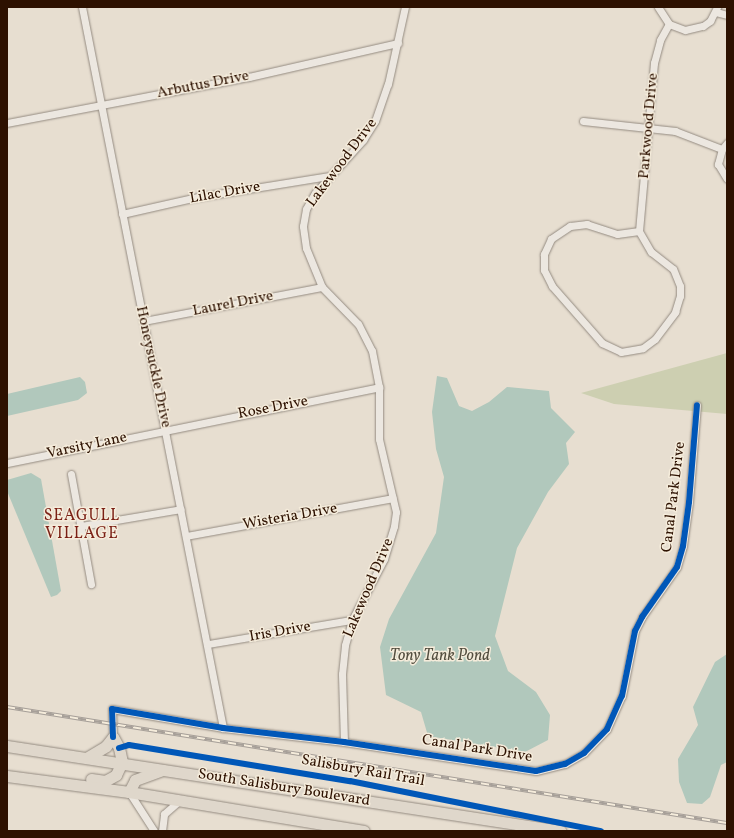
<!DOCTYPE html>
<html>
<head>
<meta charset="utf-8">
<style>
  body { margin:0 }
  #map { position:relative; width:734px; height:838px; overflow:hidden; background:#e7ded0; font-family:Vollkorn,serif }
  div>[style] { position:absolute }
  .green>* { inset:0; background:#cdcfb1 }
  .water>* { inset:0; background:#b1c8bc }
  .roads { filter:drop-shadow(0 0 1px #948b81) drop-shadow(0 0 1px #948b81) }
  .minor>* { height:7px; margin:-3.5px; padding:0 3.5px; transform-origin:3.5px; border-radius:3.5px; background:#ece7e0 }
  .primary>* { height:11px; margin:-5.5px; padding:0 5.5px; transform-origin:5.5px; border-radius:5.5px; background:#dfd7cb }
  .rail>* { height:4px; margin-top:-2px; transform-origin:0; background:repeating-linear-gradient(90deg,#f5ecdb 0 8px,#a69f98 0 16px); box-sizing:border-box; border-block:1px solid #a69f98 }
  .cycleway>* { height:6px; margin:-3px; padding:0 3px; transform-origin:3px; border-radius:3px; background:#0057b8 }
  span { translate:-50% -50%; white-space:nowrap; text-align:center; line-height:1.15; -webkit-text-stroke:3px #f5ecdb; paint-order:stroke }
  .street-label { font-size:15px; color:#2d1100 }
  .neighbourhood-label { font-size:16px; color:#7a1f14; letter-spacing:1px }
  .water-label { font-size:16px; color:#534e3f; font-style:italic }
  .frame { position:absolute; inset:0; border:8px solid #2d1100; pointer-events:none }
</style>
</head>
<body>
<div id="map">
  <div class="green">
    <div style="clip-path:polygon(727px 353px,727px 414px,614px 404px,581px 393px)"></div>
  </div>
  <div class="water">
    <div style="clip-path:polygon(437px 376px,447px 378px,459px 406px,472px 411px,489px 402px,507px 387px,549px 391px,551px 408px,575px 432px,566px 443px,569px 464px,548px 492px,517px 548px,495px 636px,508px 671px,536px 692px,550px 715px,548px 740px,525px 752px,428px 736px,421px 712px,386px 695px,380px 647px,389px 619px,436px 533px,444px 477px,436px 449px,432px 412px)"></div>
    <div style="clip-path:polygon(80px 377px,85px 382px,87px 393px,78px 400px,7px 416px,7px 394px)"></div>
    <div style="clip-path:polygon(31px 473px,41px 479px,61px 591px,57px 595px,51px 597px,7px 491px,7px 480px)"></div>
    <div style="clip-path:polygon(727px 654px,727px 762px,721px 765px,710px 797px,702px 804px,687px 803px,679px 782px,678px 759px,698px 725px,693px 707px,715px 662px)"></div>
  </div>
  <div class="roads">
    <div class="minor">
      <div style="left:82px;top:7px;width:735px;rotate:78.93deg"></div>
      <div style="left:658px;top:7px;width:20px;rotate:57deg"></div>
      <div style="left:669px;top:24px;width:17px;rotate:21deg"></div>
      <div style="left:685px;top:30px;width:18px;rotate:-13deg"></div>
      <div style="left:703px;top:26px;width:9px;rotate:-36deg"></div>
      <div style="left:710px;top:21px;width:16px;rotate:-63deg"></div>
      <div style="left:716px;top:12px;width:11px;rotate:15deg"></div>
      <div style="left:583px;top:121px;width:93px;rotate:6.2deg"></div>
      <div style="left:675px;top:131px;width:50px;rotate:21deg"></div>
      <div style="left:7px;top:123px;width:246px;rotate:-10.8deg"></div>
      <div style="left:249px;top:77px;width:153px;rotate:-12.9deg"></div>
      <div style="left:727px;top:143px;width:8px;rotate:130deg"></div>
      <div style="left:722px;top:149px;width:16px;rotate:105deg"></div>
      <div style="left:718px;top:164px;width:17px;rotate:59deg"></div>
      <div style="left:122px;top:214px;width:73px;rotate:-12.7deg"></div>
      <div style="left:193px;top:198px;width:138px;rotate:-9.2deg"></div>
      <div style="left:639px;top:231px;width:22px;rotate:172deg"></div>
      <div style="left:617px;top:234px;width:32px;rotate:-162deg"></div>
      <div style="left:587px;top:224px;width:17px;rotate:173deg"></div>
      <div style="left:570px;top:226px;width:23px;rotate:146deg"></div>
      <div style="left:551px;top:239px;width:17px;rotate:115deg"></div>
      <div style="left:544px;top:254px;width:16px;rotate:90deg"></div>
      <div style="left:544px;top:270px;width:18px;rotate:63deg"></div>
      <div style="left:552px;top:286px;width:76px;rotate:48.7deg"></div>
      <div style="left:602px;top:343px;width:21px;rotate:25deg"></div>
      <div style="left:621px;top:352px;width:22px;rotate:-10deg"></div>
      <div style="left:643px;top:348px;width:15px;rotate:-37deg"></div>
      <div style="left:655px;top:339px;width:34px;rotate:-53deg"></div>
      <div style="left:675px;top:312px;width:17px;rotate:-73deg"></div>
      <div style="left:680px;top:296px;width:10px;rotate:-90deg"></div>
      <div style="left:680px;top:286px;width:18px;rotate:-112deg"></div>
      <div style="left:673px;top:269px;width:28px;rotate:-142deg"></div>
      <div style="left:651px;top:252px;width:24px;rotate:-120deg"></div>
      <div style="left:639px;top:231px;width:169px;rotate:-84.9deg"></div>
      <div style="left:654px;top:63px;width:24px;rotate:-75deg"></div>
      <div style="left:660px;top:40px;width:18px;rotate:-61deg"></div>
      <div style="left:144px;top:321px;width:181px;rotate:-10.8deg"></div>
      <div style="left:7px;top:463px;width:380px;rotate:-11.5deg"></div>
      <div style="left:71px;top:474px;width:112px;rotate:79.7deg"></div>
      <div style="left:81px;top:526px;width:101px;rotate:-9.6deg"></div>
      <div style="left:186px;top:536px;width:210px;rotate:-10.4deg"></div>
      <div style="left:208px;top:644px;width:146px;rotate:-9.5deg"></div>
      <div style="left:113px;top:737px;width:28px;rotate:-92deg"></div>
      <div style="left:112px;top:709px;width:113px;rotate:9.7deg"></div>
      <div style="left:223px;top:728px;width:122px;rotate:6.6deg"></div>
      <div style="left:344px;top:742px;width:194px;rotate:8.6deg"></div>
      <div style="left:536px;top:771px;width:30px;rotate:-14deg"></div>
      <div style="left:565px;top:764px;width:22px;rotate:-30deg"></div>
      <div style="left:584px;top:753px;width:33px;rotate:-46deg"></div>
      <div style="left:607px;top:729px;width:36px;rotate:-66deg"></div>
      <div style="left:622px;top:696px;width:66px;rotate:-78.7deg"></div>
      <div style="left:635px;top:631px;width:16px;rotate:-63deg"></div>
      <div style="left:642px;top:617px;width:61px;rotate:-55deg"></div>
      <div style="left:677px;top:567px;width:22px;rotate:-74deg"></div>
      <div style="left:683px;top:546px;width:44px;rotate:-82.2deg"></div>
      <div style="left:689px;top:502px;width:97px;rotate:-85.3deg"></div>
      <div style="left:344px;top:742px;width:68px;rotate:-91.7deg"></div>
      <div style="left:342px;top:674px;width:29px;rotate:-84deg"></div>
      <div style="left:345px;top:645px;width:26px;rotate:-74deg"></div>
      <div style="left:352px;top:620px;width:69px;rotate:-62.3deg"></div>
      <div style="left:384px;top:559px;width:34px;rotate:-73deg"></div>
      <div style="left:394px;top:526px;width:14px;rotate:-82deg"></div>
      <div style="left:396px;top:512px;width:75px;rotate:-103.1deg"></div>
      <div style="left:379px;top:439px;width:52px;rotate:-90deg"></div>
      <div style="left:379px;top:387px;width:37px;rotate:-101deg"></div>
      <div style="left:372px;top:351px;width:30px;rotate:-117deg"></div>
      <div style="left:358px;top:324px;width:52px;rotate:-134.2deg"></div>
      <div style="left:322px;top:287px;width:42px;rotate:-112.3deg"></div>
      <div style="left:306px;top:248px;width:22px;rotate:-98deg"></div>
      <div style="left:303px;top:226px;width:17px;rotate:-80deg"></div>
      <div style="left:306px;top:209px;width:18px;rotate:-61deg"></div>
      <div style="left:315px;top:193px;width:72px;rotate:-47.8deg"></div>
      <div style="left:363px;top:140px;width:22px;rotate:-58deg"></div>
      <div style="left:375px;top:121px;width:39px;rotate:-71deg"></div>
      <div style="left:388px;top:84px;width:79px;rotate:-77.6deg"></div>
      <div style="left:129px;top:792px;width:46px;rotate:57.3deg"></div>
      <div style="left:162px;top:831px;width:17px;rotate:-83deg"></div>
      <div style="left:164px;top:814px;width:20px;rotate:-41deg"></div>
    </div>
    <div class="primary">
      <div style="left:7px;top:746px;width:560px;rotate:8.72deg"></div>
      <div style="left:88px;top:757px;width:21px;rotate:-31deg"></div>
      <div style="left:106px;top:746px;width:11px;rotate:-52deg"></div>
      <div style="left:113px;top:737px;width:13px;rotate:61deg"></div>
      <div style="left:119px;top:748px;width:14px;rotate:78deg"></div>
      <div style="left:122px;top:762px;width:14px;rotate:115deg"></div>
      <div style="left:116px;top:775px;width:13px;rotate:151deg"></div>
      <div style="left:105px;top:781px;width:14px;rotate:-172deg"></div>
      <div style="left:7px;top:776px;width:123px;rotate:7.5deg"></div>
      <div style="left:129px;top:792px;width:238px;rotate:9.4deg"></div>
      <div style="left:129px;top:792px;width:13px;rotate:-63deg"></div>
      <div style="left:135px;top:780px;width:29px;rotate:-20deg"></div>
    </div>
  </div>
  <div class="rail">
    <div style="left:7px;top:707px;width:729px;rotate:9.15deg"></div>
  </div>
  <div class="cycleway">
    <div style="left:113px;top:737px;width:28px;rotate:-92deg"></div>
    <div style="left:112px;top:709px;width:113px;rotate:9.7deg"></div>
    <div style="left:223px;top:728px;width:122px;rotate:6.6deg"></div>
    <div style="left:344px;top:742px;width:194px;rotate:8.6deg"></div>
    <div style="left:536px;top:771px;width:30px;rotate:-14deg"></div>
    <div style="left:565px;top:764px;width:22px;rotate:-30deg"></div>
    <div style="left:584px;top:753px;width:33px;rotate:-46deg"></div>
    <div style="left:607px;top:729px;width:36px;rotate:-66deg"></div>
    <div style="left:622px;top:696px;width:66px;rotate:-78.7deg"></div>
    <div style="left:635px;top:631px;width:16px;rotate:-63deg"></div>
    <div style="left:642px;top:617px;width:61px;rotate:-55deg"></div>
    <div style="left:677px;top:567px;width:22px;rotate:-74deg"></div>
    <div style="left:683px;top:546px;width:44px;rotate:-82.2deg"></div>
    <div style="left:689px;top:502px;width:97px;rotate:-85.3deg"></div>
    <div style="left:119px;top:748px;width:10px;rotate:-17deg"></div>
    <div style="left:129px;top:745px;width:224px;rotate:9.3deg"></div>
    <div style="left:350px;top:781px;width:256px;rotate:11.3deg"></div>
  </div>
  <div class="street-label">
    <span style="left:203px;top:85px;rotate:-11deg">Arbutus Drive</span>
    <span style="left:649px;top:126px;rotate:-85deg">Parkwood Drive</span>
    <span style="left:342px;top:163px;rotate:-53deg">Lakewood Drive</span>
    <span style="left:225px;top:193px;rotate:-10deg">Lilac Drive</span>
    <span style="left:233px;top:304px;rotate:-11deg">Laurel Drive</span>
    <span style="left:153px;top:367px;rotate:78deg">Honeysuckle Drive</span>
    <span style="left:273px;top:408px;rotate:-11deg">Rose Drive</span>
    <span style="left:87px;top:446px;rotate:-12deg">Varsity Lane</span>
    <span style="left:674px;top:497px;rotate:-83deg">Canal Park Drive</span>
    <span style="left:290px;top:517px;rotate:-10deg">Wisteria Drive</span>
    <span style="left:369px;top:588px;rotate:-67deg">Lakewood Drive</span>
    <span style="left:280px;top:632px;rotate:-10deg">Iris Drive</span>
    <span style="left:477px;top:749px;rotate:9deg">Canal Park Drive</span>
    <span style="left:363px;top:771px;rotate:10deg">Salisbury Rail Trail</span>
    <span style="left:284px;top:788px;rotate:9deg">South Salisbury Boulevard</span>
  </div>
  <div class="neighbourhood-label">
    <span style="left:82px;top:525px">SEAGULL<br>VILLAGE</span>
  </div>
  <div class="water-label">
    <span style="left:440px;top:656px">Tony Tank Pond</span>
  </div>
  <div class="frame"></div>
</div>
</body>
</html>
